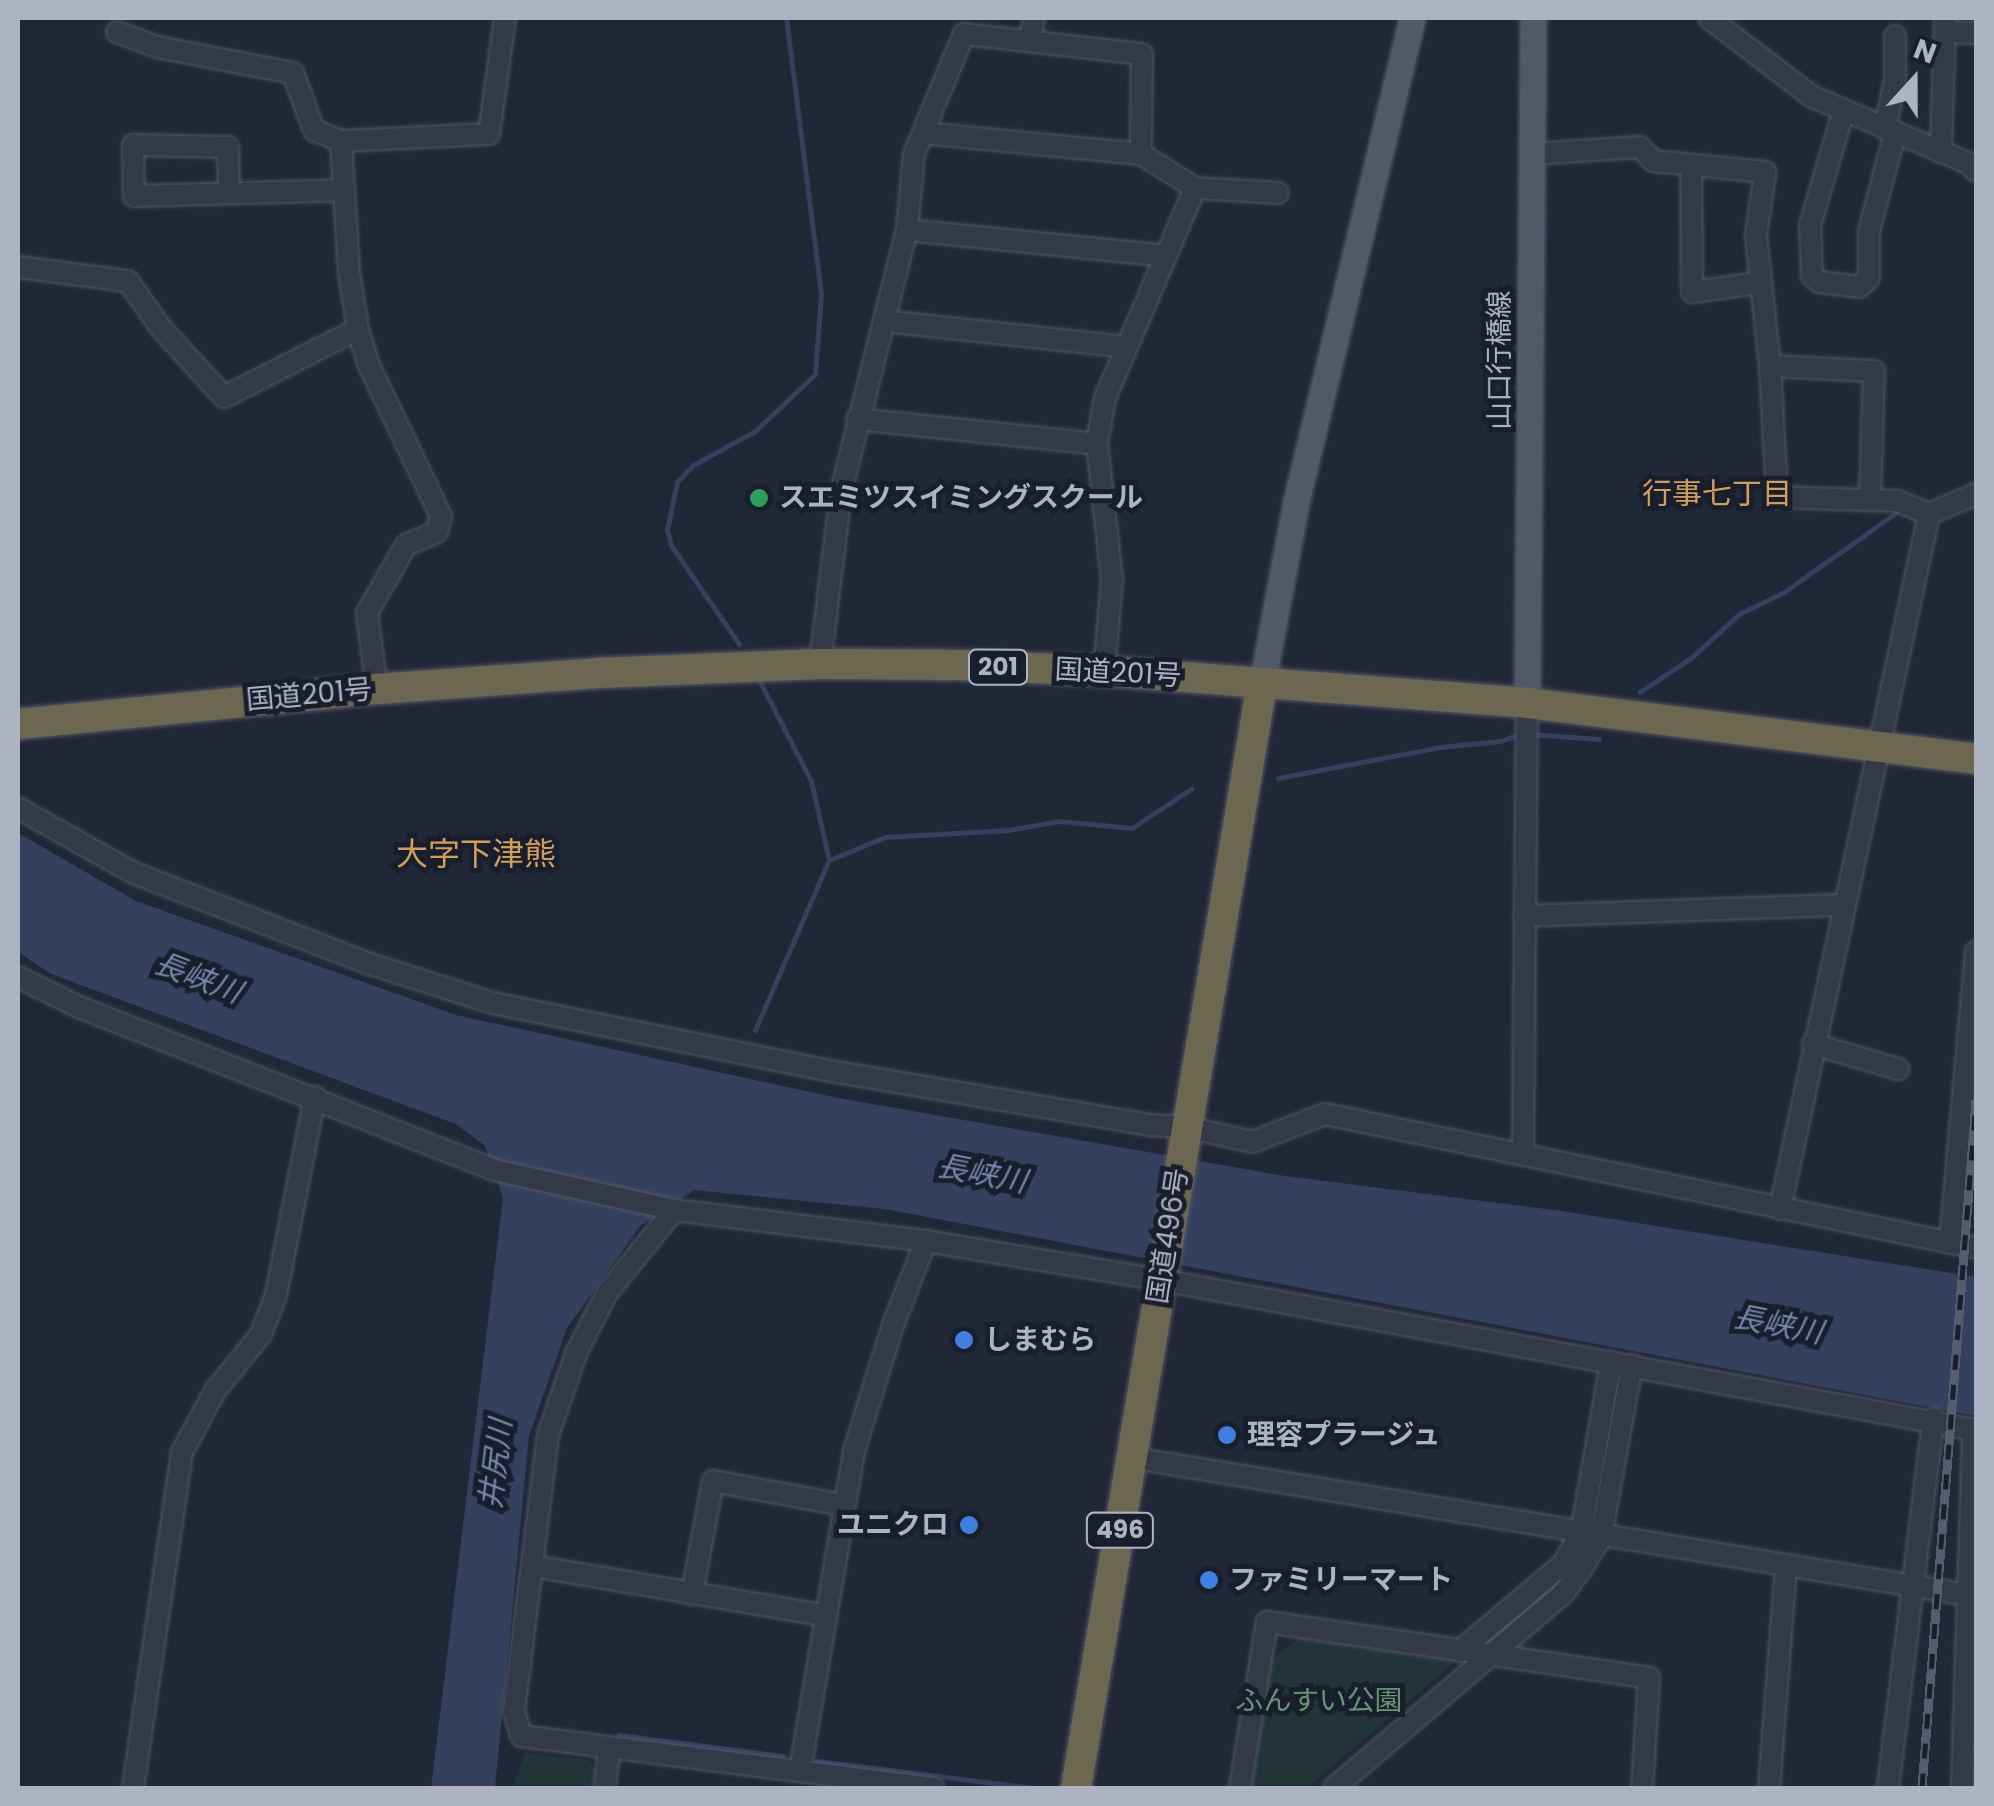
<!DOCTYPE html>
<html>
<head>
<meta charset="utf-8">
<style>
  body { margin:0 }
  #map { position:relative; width:1994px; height:1806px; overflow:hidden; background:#202737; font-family:Poppins,"Noto Sans JP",sans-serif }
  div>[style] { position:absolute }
  .green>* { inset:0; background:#233439 }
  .water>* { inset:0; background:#34405e }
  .stream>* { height:5px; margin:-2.5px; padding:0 2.5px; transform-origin:2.5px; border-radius:2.5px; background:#34405e }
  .roads { filter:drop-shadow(0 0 2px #515665) drop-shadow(0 0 2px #515665) }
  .minor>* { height:20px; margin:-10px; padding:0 10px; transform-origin:10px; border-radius:10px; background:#343947 }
  .major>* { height:25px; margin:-12.5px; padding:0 12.5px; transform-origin:12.5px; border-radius:12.5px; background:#515867 }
  .highway>* { height:30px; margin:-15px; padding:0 15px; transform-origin:15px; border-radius:15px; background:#6d6651 }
  .rail>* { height:9px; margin-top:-4.5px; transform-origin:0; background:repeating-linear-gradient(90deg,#191e2c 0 15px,#555c6e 0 30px); box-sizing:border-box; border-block:2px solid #555c6e }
  .dots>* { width:28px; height:28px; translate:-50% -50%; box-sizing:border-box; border:5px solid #191e2c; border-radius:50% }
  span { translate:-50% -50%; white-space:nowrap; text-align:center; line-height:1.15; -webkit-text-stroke:10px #191e2c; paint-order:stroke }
  .shield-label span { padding:2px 8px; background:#191e2c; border:2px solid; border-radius:8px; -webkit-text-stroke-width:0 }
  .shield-label { font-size:25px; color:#aeb3c4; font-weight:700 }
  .street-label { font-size:28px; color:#aeb3c4 }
  .poi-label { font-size:28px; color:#aeb3c4; font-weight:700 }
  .left { translate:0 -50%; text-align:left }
  .right { translate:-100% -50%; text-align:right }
  .park-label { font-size:28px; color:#669476 }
  .neighbourhood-label { font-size:30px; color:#d19e5c }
  .water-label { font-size:30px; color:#7686ac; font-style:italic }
  .quarter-label { font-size:32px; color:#d19e5c }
  .frame { position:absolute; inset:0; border:20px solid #aeb3c4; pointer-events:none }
  .north { position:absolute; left:1864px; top:30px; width:100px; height:100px; -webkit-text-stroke:8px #191e2c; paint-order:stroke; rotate:21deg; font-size:28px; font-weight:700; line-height:40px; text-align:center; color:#aeb3c4 }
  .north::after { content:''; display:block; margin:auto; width:35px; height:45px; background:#aeb3c4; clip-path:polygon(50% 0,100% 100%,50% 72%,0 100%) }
</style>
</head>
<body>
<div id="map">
  <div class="green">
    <div style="clip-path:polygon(1300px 1638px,1457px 1660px,1307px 1788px,1244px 1788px,1270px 1661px)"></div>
    <div style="clip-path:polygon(525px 1753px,589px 1760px,595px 1768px,593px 1788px,512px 1788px)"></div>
  </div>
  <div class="water">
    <div style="clip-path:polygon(18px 833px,136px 901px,456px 1015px,838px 1098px,1285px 1176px,1562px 1211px,1976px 1277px,1976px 1416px,885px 1209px,694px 1190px,641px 1225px,567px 1328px,529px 1436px,495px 1788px,431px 1788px,503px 1198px,485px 1146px,456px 1124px,51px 974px,18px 952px)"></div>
  </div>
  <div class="stream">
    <div style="left:739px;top:644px;width:120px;rotate:-124.5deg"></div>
    <div style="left:671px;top:545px;width:16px;rotate:-105deg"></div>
    <div style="left:667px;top:530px;width:49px;rotate:-78.2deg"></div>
    <div style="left:677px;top:482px;width:23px;rotate:-47deg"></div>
    <div style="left:693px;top:465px;width:71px;rotate:-28.7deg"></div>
    <div style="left:755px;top:431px;width:83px;rotate:-43.5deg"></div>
    <div style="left:815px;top:374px;width:80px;rotate:-85.7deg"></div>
    <div style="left:821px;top:294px;width:278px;rotate:-97.2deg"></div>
    <div style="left:1640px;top:692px;width:61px;rotate:-33.7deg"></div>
    <div style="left:1691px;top:658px;width:65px;rotate:-42.5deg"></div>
    <div style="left:1739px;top:614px;width:50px;rotate:-26.1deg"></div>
    <div style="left:1784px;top:592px;width:142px;rotate:-35.3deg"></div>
    <div style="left:1530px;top:734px;width:69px;rotate:4.1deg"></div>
    <div style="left:1278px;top:778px;width:165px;rotate:-10.8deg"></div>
    <div style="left:1440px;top:747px;width:61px;rotate:-5.6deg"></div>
    <div style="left:1501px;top:741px;width:19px;rotate:-21deg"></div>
    <div style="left:829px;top:860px;width:61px;rotate:-22.3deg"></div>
    <div style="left:885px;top:837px;width:123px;rotate:-3.3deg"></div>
    <div style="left:1008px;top:830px;width:52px;rotate:-10deg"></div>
    <div style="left:1059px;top:821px;width:73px;rotate:5.5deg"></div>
    <div style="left:1132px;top:828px;width:71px;rotate:-33.5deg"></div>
    <div style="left:755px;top:1030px;width:185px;rotate:-66.5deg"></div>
    <div style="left:829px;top:860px;width:81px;rotate:-102.8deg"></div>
    <div style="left:811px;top:781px;width:114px;rotate:-117.2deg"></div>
    <div style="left:619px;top:1742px;width:7px;rotate:-90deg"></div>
    <div style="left:619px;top:1735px;width:165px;rotate:7.3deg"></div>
    <div style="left:817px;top:1761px;width:219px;rotate:7.1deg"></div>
  </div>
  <div class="roads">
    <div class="minor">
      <div style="left:1709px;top:18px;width:128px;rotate:37.4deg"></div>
      <div style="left:1811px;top:96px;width:171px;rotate:23.1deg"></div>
      <div style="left:1968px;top:163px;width:11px;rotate:45deg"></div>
      <div style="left:117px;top:32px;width:43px;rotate:20.6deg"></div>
      <div style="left:157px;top:47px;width:138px;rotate:10.8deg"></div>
      <div style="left:293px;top:73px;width:61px;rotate:69.8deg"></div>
      <div style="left:314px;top:130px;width:29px;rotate:22deg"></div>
      <div style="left:1945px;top:32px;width:31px;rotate:2deg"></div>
      <div style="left:1030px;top:41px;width:23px;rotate:-80deg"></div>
      <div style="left:1843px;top:113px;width:117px;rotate:106.4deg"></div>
      <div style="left:1810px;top:225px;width:51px;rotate:87.8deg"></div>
      <div style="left:1812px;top:276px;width:9px;rotate:41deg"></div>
      <div style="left:1819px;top:282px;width:40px;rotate:7.1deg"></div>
      <div style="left:1859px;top:287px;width:13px;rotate:-42deg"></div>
      <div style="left:1869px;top:278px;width:47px;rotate:-90deg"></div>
      <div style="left:1869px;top:231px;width:101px;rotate:-75.1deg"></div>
      <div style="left:1885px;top:129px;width:50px;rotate:-78.5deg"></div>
      <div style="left:1895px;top:80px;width:44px;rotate:-90deg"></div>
      <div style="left:923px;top:133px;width:219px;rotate:5.5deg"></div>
      <div style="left:1141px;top:154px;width:64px;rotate:32.2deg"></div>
      <div style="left:1941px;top:152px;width:134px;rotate:-88.3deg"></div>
      <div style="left:1532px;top:154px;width:108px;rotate:-3.7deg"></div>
      <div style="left:1640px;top:147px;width:19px;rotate:47deg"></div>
      <div style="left:1653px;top:161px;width:113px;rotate:5.6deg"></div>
      <div style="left:1765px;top:172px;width:64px;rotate:98.1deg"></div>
      <div style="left:1756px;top:235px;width:132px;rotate:83.9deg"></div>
      <div style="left:1770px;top:366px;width:131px;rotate:86.9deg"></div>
      <div style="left:1777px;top:497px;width:121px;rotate:1.9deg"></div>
      <div style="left:1898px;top:501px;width:34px;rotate:23deg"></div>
      <div style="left:1691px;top:165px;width:127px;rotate:89.5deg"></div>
      <div style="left:1692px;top:292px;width:68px;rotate:-7.7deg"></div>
      <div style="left:229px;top:193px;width:46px;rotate:-91.2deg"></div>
      <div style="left:228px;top:147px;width:95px;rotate:-178.8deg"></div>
      <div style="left:133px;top:145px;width:51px;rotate:88.9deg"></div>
      <div style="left:134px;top:196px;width:210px;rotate:-1.6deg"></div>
      <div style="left:907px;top:230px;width:260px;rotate:5.7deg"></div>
      <div style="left:18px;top:267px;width:111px;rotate:7.3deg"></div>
      <div style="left:128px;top:281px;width:57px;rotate:54.9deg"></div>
      <div style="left:161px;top:328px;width:93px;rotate:47.6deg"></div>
      <div style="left:224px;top:397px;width:150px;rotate:-26.9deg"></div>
      <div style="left:884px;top:321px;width:244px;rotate:6.1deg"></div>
      <div style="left:1770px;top:366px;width:104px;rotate:2.8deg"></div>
      <div style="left:1874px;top:371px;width:129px;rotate:91.8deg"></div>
      <div style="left:857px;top:419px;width:241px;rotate:5.9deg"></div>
      <div style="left:1097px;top:444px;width:137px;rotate:83.7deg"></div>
      <div style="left:1112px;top:580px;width:91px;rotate:95deg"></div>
      <div style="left:1097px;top:444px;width:47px;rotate:-80.1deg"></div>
      <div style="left:1105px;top:398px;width:228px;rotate:-66.8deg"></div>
      <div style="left:1195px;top:188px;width:83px;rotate:3.4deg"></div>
      <div style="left:820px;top:664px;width:173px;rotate:-83deg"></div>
      <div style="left:841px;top:492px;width:270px;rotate:-75.9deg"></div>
      <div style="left:907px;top:230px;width:76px;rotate:-84.7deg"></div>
      <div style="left:914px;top:154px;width:130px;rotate:-67.4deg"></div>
      <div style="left:964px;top:34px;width:179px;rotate:6.4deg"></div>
      <div style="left:1142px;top:54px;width:100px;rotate:90.6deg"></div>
      <div style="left:377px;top:689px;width:77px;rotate:-97.5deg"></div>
      <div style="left:367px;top:613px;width:78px;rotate:-60.2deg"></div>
      <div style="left:406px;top:545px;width:34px;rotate:-23deg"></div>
      <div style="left:437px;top:532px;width:16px;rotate:-76deg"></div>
      <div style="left:441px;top:516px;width:166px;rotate:-115.6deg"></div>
      <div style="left:369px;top:366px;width:39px;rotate:-107deg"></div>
      <div style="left:358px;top:329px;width:57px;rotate:-99.1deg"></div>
      <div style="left:349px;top:273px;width:132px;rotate:-93.5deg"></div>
      <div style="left:341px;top:141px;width:148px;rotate:-2.7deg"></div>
      <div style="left:489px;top:134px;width:117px;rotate:-82.1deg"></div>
      <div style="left:18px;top:808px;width:133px;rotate:29.3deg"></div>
      <div style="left:134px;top:873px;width:250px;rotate:21.1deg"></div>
      <div style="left:367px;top:963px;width:132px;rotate:17.6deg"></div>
      <div style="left:493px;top:1003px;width:339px;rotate:11.4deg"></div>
      <div style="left:825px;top:1070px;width:329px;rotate:9.6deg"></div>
      <div style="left:1149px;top:1125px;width:37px;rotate:3deg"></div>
      <div style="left:1186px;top:1127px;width:68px;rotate:12.8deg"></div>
      <div style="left:1252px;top:1142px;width:78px;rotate:-21deg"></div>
      <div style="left:1325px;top:1114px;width:665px;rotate:11.63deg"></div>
      <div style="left:1524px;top:916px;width:319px;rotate:-2deg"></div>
      <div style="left:18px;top:977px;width:68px;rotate:26.2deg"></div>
      <div style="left:79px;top:1007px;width:446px;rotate:21.4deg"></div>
      <div style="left:494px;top:1170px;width:184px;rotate:12.5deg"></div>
      <div style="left:674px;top:1210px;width:254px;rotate:7deg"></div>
      <div style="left:926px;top:1241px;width:238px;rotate:9.4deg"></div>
      <div style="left:1161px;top:1280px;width:829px;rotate:10.43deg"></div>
      <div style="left:1813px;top:1044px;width:89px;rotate:16.4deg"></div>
      <div style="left:1523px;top:1153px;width:450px;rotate:-89.5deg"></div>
      <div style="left:1780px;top:1209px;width:711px;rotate:-77.9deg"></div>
      <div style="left:1929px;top:514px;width:51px;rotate:-23.1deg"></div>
      <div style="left:674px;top:1210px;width:107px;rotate:128.9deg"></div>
      <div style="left:607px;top:1293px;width:65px;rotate:117.3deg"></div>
      <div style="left:577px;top:1351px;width:89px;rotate:109deg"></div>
      <div style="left:548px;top:1435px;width:278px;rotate:97deg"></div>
      <div style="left:514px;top:1711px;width:26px;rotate:74deg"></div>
      <div style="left:521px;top:1736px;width:416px;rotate:7.2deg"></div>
      <div style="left:1950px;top:1243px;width:293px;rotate:-84.9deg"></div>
      <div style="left:1133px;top:1458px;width:854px;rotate:9.3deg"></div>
      <div style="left:533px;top:1566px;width:295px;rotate:9.6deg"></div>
      <div style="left:692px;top:1594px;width:115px;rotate:-79.5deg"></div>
      <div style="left:713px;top:1481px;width:132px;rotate:10.5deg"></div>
      <div style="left:1460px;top:1651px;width:135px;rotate:-40.2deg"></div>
      <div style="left:1563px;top:1564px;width:36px;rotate:-60deg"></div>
      <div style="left:1581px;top:1533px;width:174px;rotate:-80deg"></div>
      <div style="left:800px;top:1771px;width:325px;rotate:-80.4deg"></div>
      <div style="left:854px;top:1451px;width:132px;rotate:-72.8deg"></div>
      <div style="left:893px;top:1325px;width:90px;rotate:-68.6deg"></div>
      <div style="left:133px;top:1788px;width:340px;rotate:-81.7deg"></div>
      <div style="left:182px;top:1452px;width:69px;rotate:-61.6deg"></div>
      <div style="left:215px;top:1391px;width:73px;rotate:-51.1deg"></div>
      <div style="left:261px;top:1334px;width:42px;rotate:-69deg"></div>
      <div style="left:276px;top:1295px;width:202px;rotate:-78.9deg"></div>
      <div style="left:605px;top:1788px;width:40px;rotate:-84.3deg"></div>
      <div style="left:1240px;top:1788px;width:168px;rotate:-80.8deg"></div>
      <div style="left:1267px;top:1622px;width:386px;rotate:8.3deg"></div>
      <div style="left:1649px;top:1678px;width:110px;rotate:93.6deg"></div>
      <div style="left:1334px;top:1788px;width:300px;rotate:-40.3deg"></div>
      <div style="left:1563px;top:1594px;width:29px;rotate:-54deg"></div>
      <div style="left:1580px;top:1571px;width:40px;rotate:-58deg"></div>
      <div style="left:1601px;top:1537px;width:175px;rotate:-79.8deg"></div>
      <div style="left:1769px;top:1788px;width:223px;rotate:-85.6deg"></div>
      <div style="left:1888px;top:1788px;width:372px;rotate:-83deg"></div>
      <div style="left:1962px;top:1788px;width:360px;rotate:-88.2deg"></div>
    </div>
    <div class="major">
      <div style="left:1262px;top:684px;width:185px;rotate:-79.4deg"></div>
      <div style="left:1296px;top:502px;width:498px;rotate:-76.5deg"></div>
      <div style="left:1527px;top:703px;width:685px;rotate:-89.5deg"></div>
    </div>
    <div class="highway">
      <div style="left:18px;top:724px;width:361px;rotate:-5.6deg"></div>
      <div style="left:377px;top:689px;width:222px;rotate:-4.1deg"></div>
      <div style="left:598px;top:673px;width:222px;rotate:-2.3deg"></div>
      <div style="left:820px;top:664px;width:137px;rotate:0.4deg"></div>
      <div style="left:957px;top:665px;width:147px;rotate:2.3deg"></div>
      <div style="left:1104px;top:671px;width:424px;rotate:4.3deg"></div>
      <div style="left:1527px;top:703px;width:452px;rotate:7.1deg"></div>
      <div style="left:1076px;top:1788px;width:1120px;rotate:-80.44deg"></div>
    </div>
  </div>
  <div class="rail">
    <div style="left:1922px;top:1788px;width:690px;rotate:-85.51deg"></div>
  </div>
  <div class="dots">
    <div style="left:759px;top:498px;background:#2e9e5b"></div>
    <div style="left:964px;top:1340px;background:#3f7fe0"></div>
    <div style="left:1227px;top:1435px;background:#3f7fe0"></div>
    <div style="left:969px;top:1525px;background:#3f7fe0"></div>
    <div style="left:1209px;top:1580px;background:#3f7fe0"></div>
  </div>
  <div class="shield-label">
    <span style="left:998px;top:667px">201</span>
    <span style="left:1120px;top:1530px">496</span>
  </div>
  <div class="street-label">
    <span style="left:1500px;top:360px;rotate:-90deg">山口行橋線</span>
    <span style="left:1118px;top:673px;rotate:3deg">国道201号</span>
    <span style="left:309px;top:695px;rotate:-5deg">国道201号</span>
    <span style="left:1168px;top:1236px;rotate:-81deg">国道496号</span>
  </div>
  <div class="poi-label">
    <span class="left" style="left:779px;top:498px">スエミツスイミングスクール</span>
    <span class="left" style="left:984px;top:1340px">しまむら</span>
    <span class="left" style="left:1247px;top:1435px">理容プラージュ</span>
    <span class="right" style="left:949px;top:1525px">ユニクロ</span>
    <span class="left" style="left:1229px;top:1580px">ファミリーマート</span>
  </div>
  <div class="park-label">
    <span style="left:1319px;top:1701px">ふんすい公園</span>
  </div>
  <div class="neighbourhood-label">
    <span style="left:1717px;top:494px">行事七丁目</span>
  </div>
  <div class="water-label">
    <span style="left:198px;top:978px;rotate:21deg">長峡川</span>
    <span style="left:982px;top:1174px;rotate:11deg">長峡川</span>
    <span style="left:1778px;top:1325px;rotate:11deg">長峡川</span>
    <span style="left:496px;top:1464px;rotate:-83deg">井尻川</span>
  </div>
  <div class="quarter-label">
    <span style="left:476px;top:854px">大字下津熊</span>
  </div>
  <div class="frame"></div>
  <div class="north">N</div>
</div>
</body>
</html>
